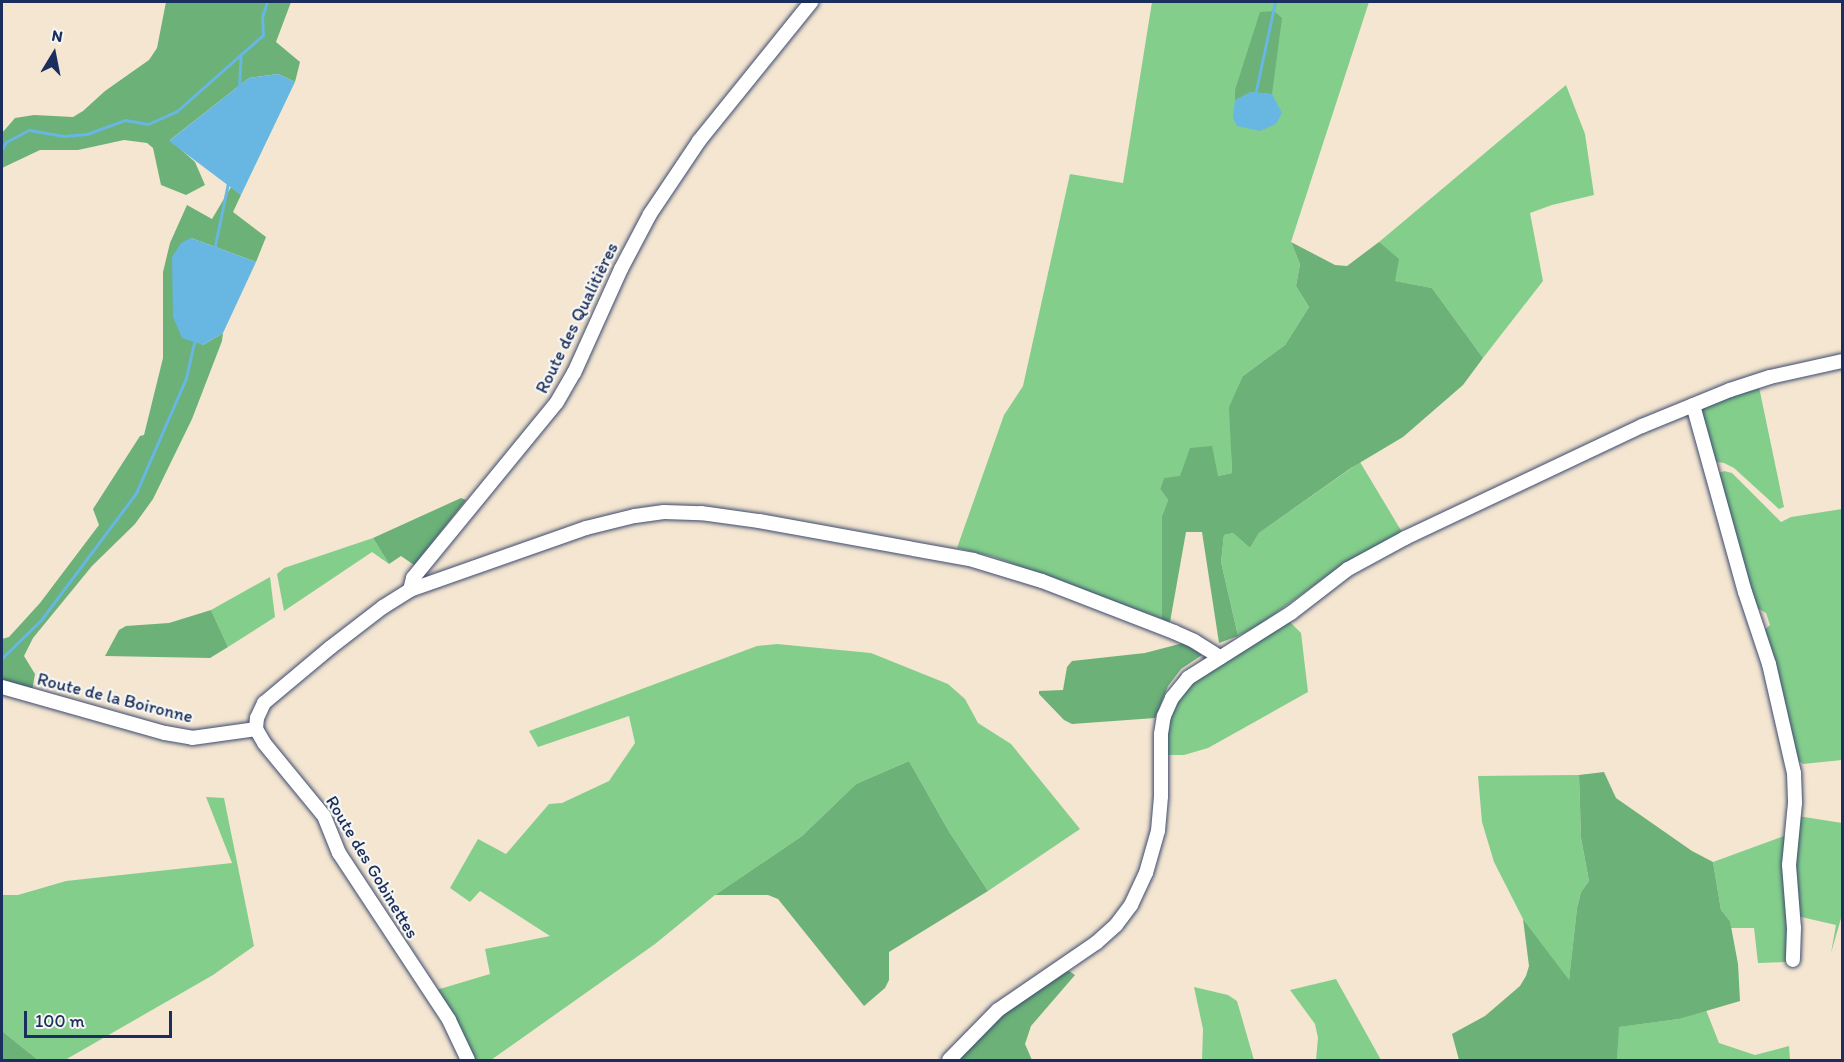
<!DOCTYPE html>
<html>
<head>
<meta charset="utf-8">
<style>
  body { margin:0 }
  #map { position:relative; width:1844px; height:1062px; overflow:hidden; background:#f4e6d1; font-family:Itim,sans-serif }
  div>[style] { position:absolute }
  .green>* { inset:0; background:#84ce8c }
  .forest>* { inset:0; background:#6bb178 }
  .water>* { inset:0; background:#67b7e2 }
  .stream>* { height:3px; margin:-1.5px; padding:0 1.5px; transform-origin:1.5px; border-radius:1.5px; background:#67b7e2 }
  .roads { filter:drop-shadow(0 0 2px #3c4a6f) drop-shadow(0 0 2px #3c4a6f) }
  .minor>* { height:14px; margin:-7px; padding:0 7px; transform-origin:7px; border-radius:7px; background:#fff }
  span { translate:-50% -50%; white-space:nowrap; text-align:center; line-height:1.15; -webkit-text-stroke:4.5px #f6f6f2; paint-order:stroke }
  .street-label { font-size:18px; color:#1b2f5e }
  .frame { position:absolute; inset:0; border:3px solid #1b2f5e; pointer-events:none }
  .north { position:absolute; left:24px; top:24px; width:60px; height:60px; -webkit-text-stroke:4px #f6f6f2; paint-order:stroke; rotate:10deg; font-size:16px; font-weight:700; line-height:24px; text-align:center; color:#1b2f5e }
  .north::after { content:''; display:block; margin:auto; width:21px; height:27px; background:#1b2f5e; clip-path:polygon(50% 0,100% 100%,50% 72%,0 100%) }
  .scale { position:absolute; left:24px; top:1011px; width:148px; height:27px; box-sizing:border-box; border:3px solid #1b2f5e; border-top:0; padding-left:8px; font-size:18px; line-height:21px; white-space:nowrap; color:#1b2f5e; -webkit-text-stroke:4px #f6f6f2; paint-order:stroke }
</style>
</head>
<body>
<div id="map">
  <div class="green">
    <div style="clip-path:polygon(1152px 2px,1369px 2px,1291px 242px,1300px 264px,1296px 286px,1309px 307px,1285px 345px,1243px 376px,1231px 447px,1232px 473px,1218px 476px,1164px 478px,1160px 489px,1168px 500px,1162px 516px,1162px 619px,994px 557px,957px 548px,1004px 415px,1023px 386px,1070px 174px,1123px 183px)"></div>
    <div style="clip-path:polygon(1566px 85px,1585px 134px,1594px 195px,1552px 205px,1530px 213px,1543px 281px,1483px 358px,1432px 288px,1394px 281px,1379px 242px)"></div>
    <div style="clip-path:polygon(1759px 387px,1784px 507px,1779px 509px,1734px 468px,1724px 463px,1717px 462px,1710px 454px,1702px 420px,1702px 411px,1707px 404px)"></div>
    <div style="clip-path:polygon(1360px 462px,1402px 532px,1335px 570px,1258px 626px,1238px 636px,1221px 562px,1224px 535px,1233px 533px,1250px 548px,1259px 533px)"></div>
    <div style="clip-path:polygon(1724px 471px,1732px 473px,1781px 522px,1791px 517px,1842px 509px,1842px 760px,1803px 764px,1798px 760px,1763px 631px,1770px 625px,1766px 613px,1757px 608px,1717px 474px)"></div>
    <div style="clip-path:polygon(373px 538px,389px 564px,372px 552px,284px 611px,277px 574px,284px 568px)"></div>
    <div style="clip-path:polygon(270px 577px,275px 617px,228px 647px,211px 610px)"></div>
    <div style="clip-path:polygon(1289px 621px,1301px 633px,1308px 692px,1208px 748px,1184px 755px,1167px 755px,1168px 717px,1176px 699px,1189px 685px)"></div>
    <div style="clip-path:polygon(777px 644px,871px 653px,948px 684px,965px 699px,978px 723px,1011px 744px,1080px 829px,988px 891px,948px 830px,909px 761px,856px 784px,802px 836px,715px 895px,655px 944px,491px 1060px,474px 1060px,433px 991px,490px 974px,485px 949px,550px 936px,480px 891px,470px 902px,450px 888px,478px 839px,506px 854px,549px 804px,562px 803px,609px 781px,635px 743px,629px 716px,538px 747px,529px 731px,757px 646px)"></div>
    <div style="clip-path:polygon(1579px 775px,1581px 838px,1589px 881px,1581px 892px,1577px 908px,1569px 981px,1523px 919px,1494px 862px,1482px 822px,1478px 776px)"></div>
    <div style="clip-path:polygon(206px 797px,224px 798px,254px 946px,213px 975px,65px 1060px,38px 1060px,2px 1031px,2px 895px,18px 895px,66px 881px,232px 863px)"></div>
    <div style="clip-path:polygon(1798px 816px,1842px 823px,1842px 915px,1831px 953px,1836px 925px,1797px 916px,1793px 868px)"></div>
    <div style="clip-path:polygon(1787px 835px,1785px 903px,1789px 929px,1788px 955px,1786px 962px,1758px 963px,1754px 928px,1731px 928px,1730px 921px,1721px 910px,1713px 862px)"></div>
    <div style="clip-path:polygon(1336px 979px,1381px 1060px,1316px 1060px,1318px 1038px,1315px 1024px,1290px 990px)"></div>
    <div style="clip-path:polygon(1194px 987px,1228px 995px,1237px 1001px,1254px 1060px,1202px 1060px,1203px 1029px)"></div>
    <div style="clip-path:polygon(1706px 1010px,1719px 1043px,1755px 1055px,1789px 1046px,1790px 1060px,1617px 1060px,1618px 1027px,1679px 1019px)"></div>
  </div>
  <div class="forest">
    <div style="clip-path:polygon(166px 2px,291px 2px,276px 42px,300px 62px,295px 82px,278px 74px,249px 78px,170px 140px,195px 162px,205px 185px,186px 195px,161px 185px,153px 148px,147px 143px,124px 140px,78px 150px,40px 150px,2px 168px,2px 133px,15px 118px,34px 115px,73px 117px,83px 111px,105px 91px,149px 60px,157px 48px)"></div>
    <div style="clip-path:polygon(1274px 11px,1282px 18px,1272px 94px,1251px 92px,1235px 100px,1235px 90px,1260px 12px)"></div>
    <div style="clip-path:polygon(231px 187px,241px 195px,233px 212px,266px 237px,256px 262px,191px 238px,203px 345px,223px 333px,222px 341px,192px 419px,153px 499px,135px 524px,92px 566px,33px 638px,24px 656px,35px 674px,32px 691px,2px 682px,2px 639px,9px 637px,40px 603px,99px 525px,93px 509px,140px 436px,144px 435px,163px 358px,163px 272px,170px 243px,187px 205px,212px 219px)"></div>
    <div style="clip-path:polygon(1291px 242px,1335px 265px,1347px 266px,1379px 242px,1399px 259px,1395px 281px,1432px 288px,1483px 358px,1463px 385px,1403px 437px,1351px 468px,1259px 533px,1250px 548px,1233px 533px,1224px 535px,1221px 562px,1238px 636px,1219px 643px,1202px 532px,1186px 532px,1170px 622px,1162px 619px,1162px 516px,1168px 500px,1160px 489px,1164px 478px,1180px 476px,1190px 448px,1212px 446px,1218px 476px,1232px 473px,1229px 407px,1243px 376px,1285px 345px,1309px 307px,1296px 286px,1300px 264px)"></div>
    <div style="clip-path:polygon(461px 498px,466px 500px,414px 565px,401px 556px,389px 564px,373px 538px)"></div>
    <div style="clip-path:polygon(211px 610px,228px 647px,210px 658px,105px 656px,119px 630px,126px 626px,169px 623px)"></div>
    <div style="clip-path:polygon(1183px 643px,1202px 655px,1181px 669px,1168px 686px,1155px 718px,1072px 724px,1064px 720px,1039px 694px,1039px 691px,1063px 690px,1067px 667px,1072px 661px,1145px 653px)"></div>
    <div style="clip-path:polygon(909px 761px,948px 830px,988px 891px,889px 952px,889px 980px,885px 988px,864px 1006px,778px 899px,768px 895px,715px 895px,802px 836px,856px 784px)"></div>
    <div style="clip-path:polygon(1604px 772px,1616px 798px,1692px 851px,1713px 862px,1721px 910px,1730px 921px,1738px 964px,1740px 1001px,1679px 1019px,1619px 1027px,1617px 1060px,1459px 1060px,1452px 1034px,1485px 1016px,1520px 986px,1526px 976px,1529px 966px,1523px 919px,1569px 980px,1577px 908px,1581px 892px,1589px 881px,1581px 838px,1579px 775px)"></div>
    <div style="clip-path:polygon(1069px 971px,1075px 975px,1031px 1026px,1025px 1044px,1032px 1060px,956px 1060px,990px 1024px,1058px 974px)"></div>
    <div style="clip-path:polygon(2px 1031px,38px 1060px,2px 1060px)"></div>
  </div>
  <div class="water">
    <div style="clip-path:polygon(278px 74px,295px 82px,241px 195px,169px 141px,249px 78px)"></div>
    <div style="clip-path:polygon(1251px 92px,1272px 94px,1282px 113px,1276px 124px,1260px 131px,1237px 126px,1233px 118px,1235px 100px)"></div>
    <div style="clip-path:polygon(191px 238px,256px 262px,223px 333px,203px 345px,182px 338px,173px 317px,172px 257px,181px 243px)"></div>
  </div>
  <div class="stream">
    <div style="left:239px;top:87px;width:33px;rotate:-87deg"></div>
    <div style="left:1255px;top:95px;width:95px;rotate:-77.9deg"></div>
    <div style="left:2px;top:149px;width:8px;rotate:-60deg"></div>
    <div style="left:6px;top:142px;width:26px;rotate:-28deg"></div>
    <div style="left:29px;top:130px;width:35px;rotate:10deg"></div>
    <div style="left:63px;top:136px;width:24px;rotate:-5deg"></div>
    <div style="left:87px;top:134px;width:40px;rotate:-20.2deg"></div>
    <div style="left:125px;top:120px;width:23px;rotate:10deg"></div>
    <div style="left:148px;top:124px;width:32px;rotate:-24deg"></div>
    <div style="left:177px;top:111px;width:115px;rotate:-41.5deg"></div>
    <div style="left:263px;top:35px;width:18px;rotate:-93deg"></div>
    <div style="left:262px;top:17px;width:16px;rotate:-72deg"></div>
    <div style="left:214px;top:250px;width:68px;rotate:-78.2deg"></div>
    <div style="left:2px;top:658px;width:54px;rotate:-44.3deg"></div>
    <div style="left:41px;top:620px;width:159px;rotate:-53.2deg"></div>
    <div style="left:136px;top:493px;width:125px;rotate:-66.5deg"></div>
    <div style="left:186px;top:378px;width:41px;rotate:-77.3deg"></div>
  </div>
  <div class="roads">
    <div class="minor">
      <div style="left:1693px;top:405px;width:194px;rotate:74.5deg"></div>
      <div style="left:1745px;top:592px;width:76px;rotate:71.6deg"></div>
      <div style="left:1769px;top:664px;width:112px;rotate:77.1deg"></div>
      <div style="left:1794px;top:773px;width:30px;rotate:88deg"></div>
      <div style="left:1795px;top:803px;width:62px;rotate:95.5deg"></div>
      <div style="left:1789px;top:865px;width:63px;rotate:85.5deg"></div>
      <div style="left:1794px;top:928px;width:32px;rotate:92deg"></div>
      <div style="left:410px;top:590px;width:12px;rotate:-76deg"></div>
      <div style="left:413px;top:578px;width:227px;rotate:-50.7deg"></div>
      <div style="left:557px;top:402px;width:34px;rotate:-60deg"></div>
      <div style="left:574px;top:373px;width:114px;rotate:-65.7deg"></div>
      <div style="left:621px;top:269px;width:62px;rotate:-62.2deg"></div>
      <div style="left:650px;top:214px;width:88px;rotate:-56.1deg"></div>
      <div style="left:699px;top:141px;width:179px;rotate:-51.1deg"></div>
      <div style="left:2px;top:687px;width:169px;rotate:15.8deg"></div>
      <div style="left:165px;top:733px;width:27px;rotate:10deg"></div>
      <div style="left:192px;top:738px;width:65px;rotate:-8deg"></div>
      <div style="left:256px;top:729px;width:11px;rotate:-85deg"></div>
      <div style="left:257px;top:718px;width:17px;rotate:-65deg"></div>
      <div style="left:264px;top:703px;width:87px;rotate:-39.9deg"></div>
      <div style="left:331px;top:647px;width:66px;rotate:-37.6deg"></div>
      <div style="left:383px;top:607px;width:32px;rotate:-32deg"></div>
      <div style="left:410px;top:590px;width:187px;rotate:-19.4deg"></div>
      <div style="left:586px;top:528px;width:50px;rotate:-13.8deg"></div>
      <div style="left:635px;top:516px;width:29px;rotate:-8deg"></div>
      <div style="left:664px;top:512px;width:37px;rotate:2deg"></div>
      <div style="left:701px;top:513px;width:59px;rotate:7.9deg"></div>
      <div style="left:759px;top:521px;width:218px;rotate:10.3deg"></div>
      <div style="left:973px;top:560px;width:72px;rotate:16.9deg"></div>
      <div style="left:1042px;top:581px;width:142px;rotate:21.1deg"></div>
      <div style="left:1174px;top:632px;width:22px;rotate:24deg"></div>
      <div style="left:1194px;top:641px;width:31px;rotate:32deg"></div>
      <div style="left:256px;top:729px;width:16px;rotate:60deg"></div>
      <div style="left:264px;top:743px;width:94px;rotate:50.6deg"></div>
      <div style="left:324px;top:816px;width:40px;rotate:68deg"></div>
      <div style="left:339px;top:853px;width:200px;rotate:56.6deg"></div>
      <div style="left:449px;top:1020px;width:44px;rotate:64.6deg"></div>
      <div style="left:949px;top:1060px;width:70px;rotate:-45.6deg"></div>
      <div style="left:998px;top:1010px;width:119px;rotate:-34.4deg"></div>
      <div style="left:1096px;top:943px;width:27px;rotate:-42deg"></div>
      <div style="left:1116px;top:925px;width:25px;rotate:-53deg"></div>
      <div style="left:1131px;top:905px;width:35px;rotate:-65deg"></div>
      <div style="left:1146px;top:873px;width:44px;rotate:-74.1deg"></div>
      <div style="left:1158px;top:831px;width:35px;rotate:-85deg"></div>
      <div style="left:1161px;top:796px;width:62px;rotate:-90deg"></div>
      <div style="left:1161px;top:734px;width:18px;rotate:-81deg"></div>
      <div style="left:1164px;top:716px;width:20px;rotate:-66deg"></div>
      <div style="left:1172px;top:698px;width:26px;rotate:-51deg"></div>
      <div style="left:1188px;top:678px;width:122px;rotate:-32.3deg"></div>
      <div style="left:1291px;top:613px;width:72px;rotate:-37.7deg"></div>
      <div style="left:1348px;top:569px;width:65px;rotate:-28.5deg"></div>
      <div style="left:1405px;top:538px;width:262px;rotate:-25.3deg"></div>
      <div style="left:1642px;top:426px;width:95px;rotate:-22.2deg"></div>
      <div style="left:1730px;top:390px;width:42px;rotate:-18deg"></div>
      <div style="left:1770px;top:377px;width:74px;rotate:-12.5deg"></div>
    </div>
  </div>
  <div class="street-label">
    <span style="left:577px;top:318px;rotate:-64deg">Route des Qualitières</span>
    <span style="left:115px;top:698px;rotate:14deg">Route de la Boironne</span>
    <span style="left:372px;top:867px;rotate:59deg">Route des Gobinettes</span>
  </div>
  <div class="frame"></div>
  <div class="north">N</div>
  <div class="scale">100 m</div>
</div>
</body>
</html>
